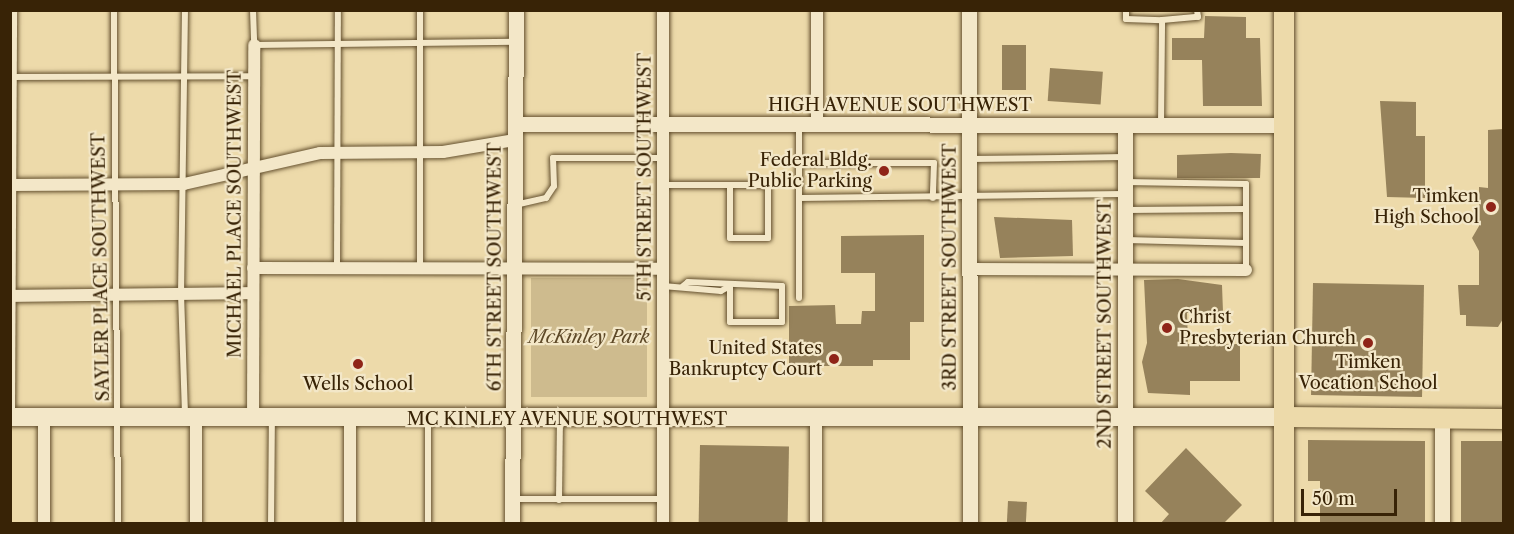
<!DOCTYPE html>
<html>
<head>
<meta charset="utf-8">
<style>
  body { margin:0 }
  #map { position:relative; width:1514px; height:534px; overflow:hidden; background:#eddaaa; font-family:"Libre Caslon Text",serif }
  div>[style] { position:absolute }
  .green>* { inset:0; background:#cebb8e; transform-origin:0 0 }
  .building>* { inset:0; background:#96825b; transform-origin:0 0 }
  .roads { filter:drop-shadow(0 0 2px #65512f) drop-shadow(0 0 2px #65512f) }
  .service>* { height:6px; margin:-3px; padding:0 3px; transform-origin:3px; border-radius:3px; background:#f3e7c8 }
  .minor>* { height:12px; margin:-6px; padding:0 6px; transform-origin:6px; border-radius:6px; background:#f3e7c8 }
  .tertiary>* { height:15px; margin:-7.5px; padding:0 7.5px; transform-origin:7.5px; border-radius:7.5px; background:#f3e7c8 }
  .secondary>* { height:18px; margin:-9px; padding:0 9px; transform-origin:9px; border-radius:9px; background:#f3e7c8 }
  .primary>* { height:20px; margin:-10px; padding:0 10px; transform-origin:10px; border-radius:10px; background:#eddaaa }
  .dots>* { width:16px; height:16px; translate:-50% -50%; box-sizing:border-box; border:3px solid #f3e7c8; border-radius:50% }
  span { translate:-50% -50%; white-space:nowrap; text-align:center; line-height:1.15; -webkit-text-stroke:4.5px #f3e7c8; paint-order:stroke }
  .street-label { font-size:18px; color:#382306 }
  .poi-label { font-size:18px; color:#382306 }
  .right { translate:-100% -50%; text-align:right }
  .left { translate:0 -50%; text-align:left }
  .park-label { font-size:18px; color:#5e4928; font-style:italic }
  .frame { position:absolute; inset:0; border:12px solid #382306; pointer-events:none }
  .scale { position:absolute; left:1301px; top:489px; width:96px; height:27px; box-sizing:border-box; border:3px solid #382306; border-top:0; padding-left:8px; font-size:18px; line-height:21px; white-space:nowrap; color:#382306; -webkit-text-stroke:4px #f3e7c8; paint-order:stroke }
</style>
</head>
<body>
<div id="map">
  <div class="green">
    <div style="left:531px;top:278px;width:116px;height:119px"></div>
  </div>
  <div class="building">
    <div style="clip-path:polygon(1205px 16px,1246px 17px,1246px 38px,1260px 38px,1262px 106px,1203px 106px,1202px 60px,1172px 60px,1172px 38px,1204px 38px)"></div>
    <div style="left:1002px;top:45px;width:24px;height:45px"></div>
    <div style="left:1050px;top:68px;width:53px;height:33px;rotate:4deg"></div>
    <div style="clip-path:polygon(1380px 101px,1416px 102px,1416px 136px,1425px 136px,1425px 198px,1387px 197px)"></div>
    <div style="clip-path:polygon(1503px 129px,1503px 319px,1498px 327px,1466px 326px,1466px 315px,1460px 315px,1458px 285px,1479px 285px,1479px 251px,1472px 238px,1479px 226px,1479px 187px,1488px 188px,1488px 130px)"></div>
    <div style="clip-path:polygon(1231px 153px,1261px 154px,1260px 178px,1177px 178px,1177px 155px)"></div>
    <div style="clip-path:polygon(994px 217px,1072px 220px,1073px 256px,1000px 258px)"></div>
    <div style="clip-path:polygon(924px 235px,924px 322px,910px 322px,910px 360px,873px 360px,873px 366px,789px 366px,789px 306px,835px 305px,836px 324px,861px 324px,862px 311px,875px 311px,875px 273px,841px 273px,841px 236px)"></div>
    <div style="clip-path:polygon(1178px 279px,1222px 285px,1223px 312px,1187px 313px,1188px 344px,1240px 344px,1240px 381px,1190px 381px,1190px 395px,1148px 393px,1142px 362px,1147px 343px,1144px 280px)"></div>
    <div style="left:1313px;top:283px;width:111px;height:112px;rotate:1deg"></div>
    <div style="clip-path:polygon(1308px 440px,1425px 441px,1425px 524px,1320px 524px,1320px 481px,1308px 481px)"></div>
    <div style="left:1503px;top:441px;width:83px;height:42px;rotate:90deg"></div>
    <div style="left:700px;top:445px;width:89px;height:79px;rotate:1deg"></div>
    <div style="clip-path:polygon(1186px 448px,1242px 505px,1223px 524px,1160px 524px,1169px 514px,1145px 491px)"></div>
    <div style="left:1008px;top:501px;width:19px;height:23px;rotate:3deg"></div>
  </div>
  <div class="roads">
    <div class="service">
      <div style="left:114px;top:10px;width:514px;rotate:89.55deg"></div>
      <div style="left:253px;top:10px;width:35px;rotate:88deg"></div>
      <div style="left:254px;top:45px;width:261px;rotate:-0.7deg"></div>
      <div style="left:1126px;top:10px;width:9px;rotate:90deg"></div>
      <div style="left:1126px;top:19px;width:36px;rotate:2deg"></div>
      <div style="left:1162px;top:20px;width:36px;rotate:-5deg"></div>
      <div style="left:1198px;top:17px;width:7px;rotate:-98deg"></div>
      <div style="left:11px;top:77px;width:243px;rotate:-0.2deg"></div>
      <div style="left:1161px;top:124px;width:104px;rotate:-89.4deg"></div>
      <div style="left:799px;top:125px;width:73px;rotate:90deg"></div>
      <div style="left:799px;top:198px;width:324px;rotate:-0.7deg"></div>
      <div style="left:970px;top:159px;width:154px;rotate:-0.7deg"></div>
      <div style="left:799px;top:163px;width:135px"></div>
      <div style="left:934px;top:163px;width:35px;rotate:92deg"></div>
      <div style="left:1125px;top:182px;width:121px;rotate:0.9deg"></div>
      <div style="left:1246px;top:184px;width:86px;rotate:90deg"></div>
      <div style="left:663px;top:185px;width:105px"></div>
      <div style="left:768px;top:185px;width:53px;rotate:90deg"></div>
      <div style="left:768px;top:238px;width:38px;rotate:180deg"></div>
      <div style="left:730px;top:238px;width:53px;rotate:-90deg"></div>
      <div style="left:515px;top:205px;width:32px;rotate:-13deg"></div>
      <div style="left:546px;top:198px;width:14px;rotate:-56deg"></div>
      <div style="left:554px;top:186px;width:28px;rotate:-92deg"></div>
      <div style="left:553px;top:158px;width:109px"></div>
      <div style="left:1126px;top:210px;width:120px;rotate:-0.5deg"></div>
      <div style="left:1126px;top:240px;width:120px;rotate:1.4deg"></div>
      <div style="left:337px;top:268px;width:258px;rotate:-89.8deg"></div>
      <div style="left:420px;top:269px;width:259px;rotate:-90deg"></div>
      <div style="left:663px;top:286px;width:58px;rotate:4.9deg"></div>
      <div style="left:721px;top:291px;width:10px;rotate:-29deg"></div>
      <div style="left:683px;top:286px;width:6px;rotate:-39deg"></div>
      <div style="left:688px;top:282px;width:94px;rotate:2.4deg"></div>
      <div style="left:782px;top:286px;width:36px;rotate:90deg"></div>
      <div style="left:782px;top:322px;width:52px;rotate:180deg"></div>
      <div style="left:730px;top:322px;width:36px;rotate:-90deg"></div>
      <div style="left:799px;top:298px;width:100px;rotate:-90deg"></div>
      <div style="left:12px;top:414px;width:404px;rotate:-89.7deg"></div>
      <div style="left:185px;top:414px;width:119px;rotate:-91.9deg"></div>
      <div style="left:181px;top:295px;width:285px;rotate:-89.2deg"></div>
      <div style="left:513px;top:499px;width:150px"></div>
      <div style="left:559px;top:500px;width:80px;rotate:-89.3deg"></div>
      <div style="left:271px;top:524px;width:105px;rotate:-89.5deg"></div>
      <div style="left:428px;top:524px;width:105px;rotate:-90deg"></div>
    </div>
    <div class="minor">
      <div style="left:817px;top:125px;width:115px;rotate:-90deg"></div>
      <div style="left:10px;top:185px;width:174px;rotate:-0.3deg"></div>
      <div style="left:184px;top:184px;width:139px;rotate:-12.8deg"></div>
      <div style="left:320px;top:153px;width:123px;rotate:-0.5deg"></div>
      <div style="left:443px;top:152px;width:73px;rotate:-9.5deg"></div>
      <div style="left:253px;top:268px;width:410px;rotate:0.1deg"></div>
      <div style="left:969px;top:269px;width:277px;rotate:0.2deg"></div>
      <div style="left:10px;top:296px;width:243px;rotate:-0.7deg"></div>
      <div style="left:253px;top:418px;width:373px;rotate:-89.8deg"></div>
      <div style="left:350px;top:419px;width:105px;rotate:90deg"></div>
      <div style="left:816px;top:419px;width:105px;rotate:90deg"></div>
      <div style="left:44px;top:524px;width:107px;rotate:-90deg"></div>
      <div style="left:196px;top:524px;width:106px;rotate:-90deg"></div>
      <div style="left:663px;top:524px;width:514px;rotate:-90deg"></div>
    </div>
    <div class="tertiary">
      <div style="left:969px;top:10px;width:514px;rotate:89.89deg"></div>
      <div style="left:515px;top:124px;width:769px;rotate:0.07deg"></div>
      <div style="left:1442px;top:418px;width:106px;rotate:90deg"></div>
      <div style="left:512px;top:524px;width:514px;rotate:-89.55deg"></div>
      <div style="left:1125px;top:524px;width:399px;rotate:-90deg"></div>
    </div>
    <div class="secondary">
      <div style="left:10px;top:417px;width:1274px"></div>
    </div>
    <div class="primary">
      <div style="left:1284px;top:417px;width:220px;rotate:0.5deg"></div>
      <div style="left:1284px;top:524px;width:514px;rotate:-90deg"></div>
    </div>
  </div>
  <div class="dots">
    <div style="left:884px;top:171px;background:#8f2418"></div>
    <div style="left:1491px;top:207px;background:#8f2418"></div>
    <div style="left:1167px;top:328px;background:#8f2418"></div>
    <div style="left:1368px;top:343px;background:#8f2418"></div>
    <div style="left:834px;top:359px;background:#8f2418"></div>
    <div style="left:358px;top:364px;background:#8f2418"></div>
  </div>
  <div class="street-label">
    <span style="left:900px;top:105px">HIGH AVENUE SOUTHWEST</span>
    <span style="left:645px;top:177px;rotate:-90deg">5TH STREET SOUTHWEST</span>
    <span style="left:235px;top:214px;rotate:-90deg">MICHAEL PLACE SOUTHWEST</span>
    <span style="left:101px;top:267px;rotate:-91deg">SAYLER PLACE SOUTHWEST</span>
    <span style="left:495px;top:267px;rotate:-90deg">6TH STREET SOUTHWEST</span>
    <span style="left:950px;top:267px;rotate:-90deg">3RD STREET SOUTHWEST</span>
    <span style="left:1105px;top:324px;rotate:-90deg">2ND STREET SOUTHWEST</span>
    <span style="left:567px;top:419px">MC KINLEY AVENUE SOUTHWEST</span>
  </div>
  <div class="poi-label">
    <span class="right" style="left:872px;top:171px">Federal Bldg.<br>Public Parking</span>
    <span class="right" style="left:1479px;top:207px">Timken<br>High School</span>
    <span class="left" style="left:1179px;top:328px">Christ<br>Presbyterian Church</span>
    <span class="right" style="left:822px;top:359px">United States<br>Bankruptcy Court</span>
    <span style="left:1368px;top:373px">Timken<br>Vocation School</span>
    <span style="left:358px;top:384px">Wells School</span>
  </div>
  <div class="park-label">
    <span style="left:589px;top:337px">McKinley Park</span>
  </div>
  <div class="frame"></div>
  <div class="scale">50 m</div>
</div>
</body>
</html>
